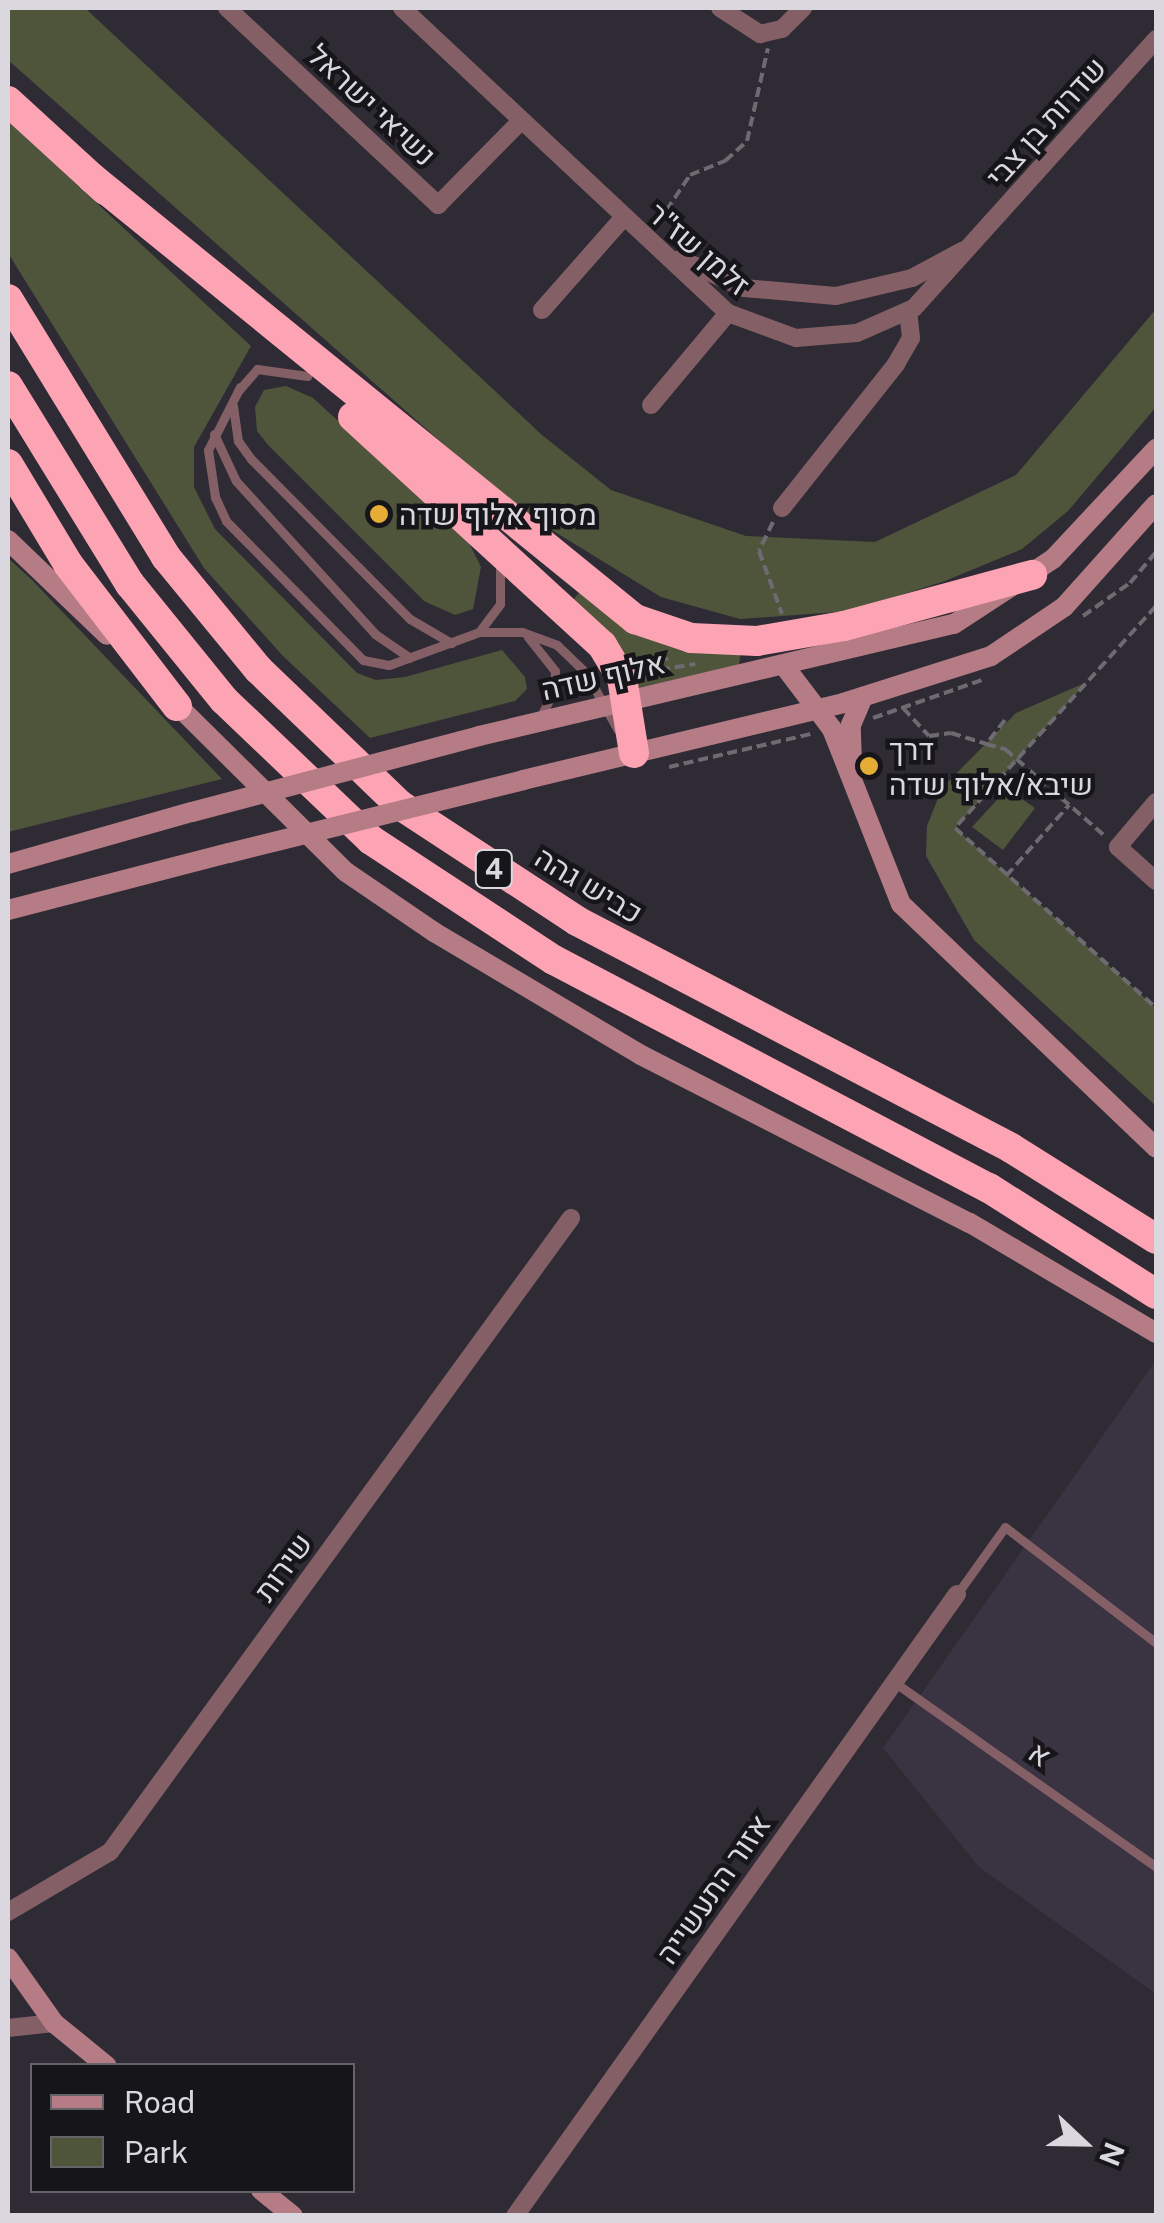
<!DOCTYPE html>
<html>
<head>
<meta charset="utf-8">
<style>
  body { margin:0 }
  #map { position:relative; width:1164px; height:2223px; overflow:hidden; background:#2f2b34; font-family:"Public Sans",Heebo,sans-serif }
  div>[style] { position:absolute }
  .built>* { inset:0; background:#393342 }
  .green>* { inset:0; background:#4f553b }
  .path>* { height:4px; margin-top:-2px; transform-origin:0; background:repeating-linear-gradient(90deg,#6d6a72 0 10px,transparent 0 15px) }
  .lane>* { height:9px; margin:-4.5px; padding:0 4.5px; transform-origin:4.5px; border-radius:4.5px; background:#846066 }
  .street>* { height:18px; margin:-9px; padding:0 9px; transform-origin:9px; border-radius:9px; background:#846066 }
  .secondary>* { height:20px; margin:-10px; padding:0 10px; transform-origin:10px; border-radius:10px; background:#b57c86 }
  .highway>* { height:30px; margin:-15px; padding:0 15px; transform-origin:15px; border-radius:15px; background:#fda4b4 }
  .secondary-bridge>* { height:20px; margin:-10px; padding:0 10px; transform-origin:10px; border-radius:10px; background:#b57c86 }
  .dots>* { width:28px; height:28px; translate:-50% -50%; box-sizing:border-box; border:5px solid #161519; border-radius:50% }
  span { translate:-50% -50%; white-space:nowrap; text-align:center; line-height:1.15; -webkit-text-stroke:9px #161519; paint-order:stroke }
  .shield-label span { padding:2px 8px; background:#161519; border:2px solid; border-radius:8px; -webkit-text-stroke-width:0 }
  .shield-label { font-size:28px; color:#dad8de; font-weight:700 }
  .street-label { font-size:30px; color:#dad8de }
  .poi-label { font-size:30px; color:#dad8de }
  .left { translate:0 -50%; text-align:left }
  .frame { position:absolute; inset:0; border:10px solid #dad8de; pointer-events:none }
  .legend { position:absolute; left:30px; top:2063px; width:325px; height:130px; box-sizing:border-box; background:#161519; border:2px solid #646368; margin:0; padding:12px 18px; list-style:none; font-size:30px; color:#dad8de }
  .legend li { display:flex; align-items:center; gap:20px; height:50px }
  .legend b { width:50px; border:2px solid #646368 }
  .north { position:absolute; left:1034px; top:2093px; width:100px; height:100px; -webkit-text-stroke:8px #161519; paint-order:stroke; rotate:112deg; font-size:28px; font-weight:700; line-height:40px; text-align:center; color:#dad8de }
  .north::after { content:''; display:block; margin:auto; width:35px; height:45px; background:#dad8de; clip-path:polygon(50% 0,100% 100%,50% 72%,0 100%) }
</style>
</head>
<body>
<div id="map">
  <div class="built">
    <div style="clip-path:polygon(1156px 1360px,1156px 1994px,979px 1867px,883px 1748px)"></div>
  </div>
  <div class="green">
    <div style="clip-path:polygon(8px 8px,85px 8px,542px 435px,611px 490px,746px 536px,875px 542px,1016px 475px,1156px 309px,1156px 407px,1068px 511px,1022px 549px,945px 581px,850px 611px,740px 619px,661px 597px,516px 508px,8px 60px)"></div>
    <div style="clip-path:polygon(8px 121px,251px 346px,194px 447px,194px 487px,215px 529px,357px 673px,376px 680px,405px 677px,502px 650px,525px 677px,527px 689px,515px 701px,370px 738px,283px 656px,204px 568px,8px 253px)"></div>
    <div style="clip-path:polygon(286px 386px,313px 398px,466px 537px,481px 567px,473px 609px,455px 615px,424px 601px,268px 445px,257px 431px,255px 407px,264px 390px)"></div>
    <div style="clip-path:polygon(8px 558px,32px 580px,222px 779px,8px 832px)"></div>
    <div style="clip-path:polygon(581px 590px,741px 650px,739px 665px,637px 688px,571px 603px)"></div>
    <div style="clip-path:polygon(1087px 682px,955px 828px,1156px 1008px,1156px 1106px,974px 940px,926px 856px,927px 826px,942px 788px,1016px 713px)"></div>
    <div style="clip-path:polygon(1007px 789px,1035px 808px,1003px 850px,972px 827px)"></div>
  </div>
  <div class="path">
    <div style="left:658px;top:223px;width:58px;rotate:-56.3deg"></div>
    <div style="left:690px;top:175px;width:38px;rotate:-22deg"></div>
    <div style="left:725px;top:161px;width:30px;rotate:-42deg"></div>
    <div style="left:747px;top:141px;width:95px;rotate:-77.3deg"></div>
    <div style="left:773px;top:522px;width:32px;rotate:116deg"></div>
    <div style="left:759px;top:551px;width:67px;rotate:69.9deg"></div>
    <div style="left:1156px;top:606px;width:299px;rotate:132.2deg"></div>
    <div style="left:955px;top:828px;width:270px;rotate:41.8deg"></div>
    <div style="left:1083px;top:616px;width:57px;rotate:-35.1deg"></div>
    <div style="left:1130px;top:583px;width:40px;rotate:-50deg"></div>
    <div style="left:645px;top:668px;width:30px;rotate:-23deg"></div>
    <div style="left:645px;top:672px;width:51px;rotate:-9.1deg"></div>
    <div style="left:903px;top:708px;width:38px;rotate:47deg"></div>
    <div style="left:929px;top:736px;width:22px;rotate:-8deg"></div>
    <div style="left:951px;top:733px;width:37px;rotate:17deg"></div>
    <div style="left:873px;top:718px;width:115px;rotate:-19.2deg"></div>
    <div style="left:1005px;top:720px;width:31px;rotate:128deg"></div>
    <div style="left:986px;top:744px;width:20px;rotate:15deg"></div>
    <div style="left:1005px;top:749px;width:134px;rotate:41.1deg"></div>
    <div style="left:669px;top:767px;width:146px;rotate:-13.1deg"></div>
    <div style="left:1006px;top:876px;width:95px;rotate:-48.4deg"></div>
  </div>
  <div class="lane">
    <div style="left:240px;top:387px;width:71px;rotate:116.9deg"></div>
    <div style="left:208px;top:450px;width:48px;rotate:81.5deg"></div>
    <div style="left:215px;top:497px;width:26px;rotate:65deg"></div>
    <div style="left:226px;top:521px;width:195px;rotate:45.4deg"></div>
    <div style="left:363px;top:660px;width:26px;rotate:11deg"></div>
    <div style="left:389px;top:665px;width:96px;rotate:-20.1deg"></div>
    <div style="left:479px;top:632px;width:35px;rotate:-53deg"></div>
    <div style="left:500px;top:604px;width:42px;rotate:-90deg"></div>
    <div style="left:238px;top:391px;width:29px;rotate:-49deg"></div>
    <div style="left:257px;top:369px;width:51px;rotate:7.8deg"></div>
    <div style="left:233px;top:406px;width:35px;rotate:82deg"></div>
    <div style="left:238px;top:441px;width:22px;rotate:54deg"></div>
    <div style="left:251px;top:459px;width:226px;rotate:45.2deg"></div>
    <div style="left:410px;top:619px;width:48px;rotate:30.3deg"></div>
    <div style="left:214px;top:434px;width:52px;rotate:64.9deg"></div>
    <div style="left:236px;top:481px;width:207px;rotate:47.7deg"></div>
    <div style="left:375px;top:634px;width:42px;rotate:34.4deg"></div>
    <div style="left:481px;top:632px;width:41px"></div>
    <div style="left:522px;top:632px;width:37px;rotate:20deg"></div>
    <div style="left:557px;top:645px;width:40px;rotate:44deg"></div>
    <div style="left:586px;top:673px;width:65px;rotate:60.7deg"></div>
    <div style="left:528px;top:637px;width:43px;rotate:51.5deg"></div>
    <div style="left:555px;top:671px;width:20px;rotate:93deg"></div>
    <div style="left:554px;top:691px;width:30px;rotate:118deg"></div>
    <div style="left:957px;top:1594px;width:82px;rotate:-54.4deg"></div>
    <div style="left:1005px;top:1527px;width:190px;rotate:37.5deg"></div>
    <div style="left:894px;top:1682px;width:321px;rotate:35.2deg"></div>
  </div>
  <div class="street">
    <div style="left:227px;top:8px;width:289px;rotate:43deg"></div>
    <div style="left:438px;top:205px;width:115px;rotate:-45.4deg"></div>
    <div style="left:402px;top:8px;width:446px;rotate:43.1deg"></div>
    <div style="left:728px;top:313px;width:72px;rotate:20.2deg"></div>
    <div style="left:796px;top:338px;width:61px;rotate:-4.7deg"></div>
    <div style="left:857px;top:333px;width:62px;rotate:-23.7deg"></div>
    <div style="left:914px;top:308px;width:362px;rotate:-48deg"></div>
    <div style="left:720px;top:8px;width:48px;rotate:33deg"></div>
    <div style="left:760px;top:34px;width:23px;rotate:-13deg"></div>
    <div style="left:782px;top:29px;width:30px;rotate:-45deg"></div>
    <div style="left:680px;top:259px;width:70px;rotate:24.4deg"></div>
    <div style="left:744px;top:288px;width:92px;rotate:5deg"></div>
    <div style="left:836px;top:296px;width:78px;rotate:-13.3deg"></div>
    <div style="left:912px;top:278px;width:57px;rotate:-28.4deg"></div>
    <div style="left:542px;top:310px;width:123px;rotate:-48.6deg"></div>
    <div style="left:651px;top:405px;width:120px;rotate:-50.1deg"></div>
    <div style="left:782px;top:508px;width:184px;rotate:-51.6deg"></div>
    <div style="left:896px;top:364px;width:30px;rotate:-60deg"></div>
    <div style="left:911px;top:338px;width:27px;rotate:-96deg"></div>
    <div style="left:1156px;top:802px;width:59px;rotate:130.2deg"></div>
    <div style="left:1118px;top:847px;width:51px;rotate:41.8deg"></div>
    <div style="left:8px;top:1912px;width:118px;rotate:-30.5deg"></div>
    <div style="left:110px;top:1852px;width:784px;rotate:-53.98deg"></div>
    <div style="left:8px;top:2028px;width:46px;rotate:-6.2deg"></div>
    <div style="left:515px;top:2216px;width:763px;rotate:-54.6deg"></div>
  </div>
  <div class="secondary">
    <div style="left:8px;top:540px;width:137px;rotate:43.8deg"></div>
    <div style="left:785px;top:667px;width:78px;rotate:52.8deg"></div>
    <div style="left:832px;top:729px;width:188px;rotate:68.5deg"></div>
    <div style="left:901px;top:904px;width:353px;rotate:43.7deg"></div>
    <div style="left:170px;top:698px;width:247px;rotate:44.7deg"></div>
    <div style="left:346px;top:872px;width:107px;rotate:34.3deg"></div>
    <div style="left:434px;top:932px;width:241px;rotate:30.7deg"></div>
    <div style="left:641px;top:1055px;width:369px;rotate:27.1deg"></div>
    <div style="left:970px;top:1223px;width:216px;rotate:30.6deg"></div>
    <div style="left:479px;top:736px;width:488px;rotate:-13.3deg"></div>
    <div style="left:954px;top:624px;width:118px;rotate:-33.3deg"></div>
    <div style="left:1053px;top:559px;width:151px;rotate:-46.9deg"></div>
    <div style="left:852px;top:763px;width:38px;rotate:-92deg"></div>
    <div style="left:851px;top:725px;width:30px;rotate:-67deg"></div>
    <div style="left:523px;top:780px;width:329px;rotate:-13.5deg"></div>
    <div style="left:843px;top:703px;width:155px;rotate:-17.6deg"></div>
    <div style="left:991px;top:656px;width:88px;rotate:-33.9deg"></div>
    <div style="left:1064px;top:607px;width:138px;rotate:-48.2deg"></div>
    <div style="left:8px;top:864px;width:191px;rotate:-15.8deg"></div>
    <div style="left:8px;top:910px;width:228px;rotate:-14.5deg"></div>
    <div style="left:8px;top:1958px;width:80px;rotate:54.7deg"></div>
    <div style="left:54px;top:2023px;width:68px;rotate:39.1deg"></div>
    <div style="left:261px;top:2190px;width:41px;rotate:39.1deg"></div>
  </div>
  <div class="highway">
    <div style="left:8px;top:101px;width:132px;rotate:42.5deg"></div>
    <div style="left:92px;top:178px;width:700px;rotate:39.08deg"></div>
    <div style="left:635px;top:619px;width:59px;rotate:18.7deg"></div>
    <div style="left:691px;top:638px;width:66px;rotate:2.6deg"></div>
    <div style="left:757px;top:641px;width:88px;rotate:-9.8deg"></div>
    <div style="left:844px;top:626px;width:195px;rotate:-15.2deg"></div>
    <div style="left:8px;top:299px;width:303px;rotate:58.5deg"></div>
    <div style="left:166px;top:557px;width:145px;rotate:50.6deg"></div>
    <div style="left:258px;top:669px;width:197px;rotate:43.8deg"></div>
    <div style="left:400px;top:805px;width:212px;rotate:33.2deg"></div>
    <div style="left:577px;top:921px;width:490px;rotate:27.6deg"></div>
    <div style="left:1011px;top:1148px;width:171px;rotate:32.1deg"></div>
    <div style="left:8px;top:386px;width:233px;rotate:58.4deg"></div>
    <div style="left:130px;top:584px;width:149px;rotate:51deg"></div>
    <div style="left:224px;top:700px;width:203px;rotate:43.6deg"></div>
    <div style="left:371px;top:840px;width:219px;rotate:33.3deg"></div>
    <div style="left:554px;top:960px;width:491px;rotate:27.7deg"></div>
    <div style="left:989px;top:1188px;width:198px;rotate:32.4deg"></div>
    <div style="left:353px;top:417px;width:338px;rotate:42.5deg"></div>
    <div style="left:602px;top:645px;width:39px;rotate:59deg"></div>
    <div style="left:622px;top:678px;width:76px;rotate:80.9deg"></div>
    <div style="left:8px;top:464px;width:117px;rotate:59deg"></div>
    <div style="left:68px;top:564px;width:179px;rotate:52.5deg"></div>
  </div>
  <div class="secondary-bridge">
    <div style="left:192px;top:812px;width:297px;rotate:-14.8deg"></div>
    <div style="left:229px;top:853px;width:303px;rotate:-13.9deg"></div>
  </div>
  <div class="dots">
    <div style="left:379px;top:514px;background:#e6ad36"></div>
    <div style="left:869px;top:766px;background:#e6ad36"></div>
  </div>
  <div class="shield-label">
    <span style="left:494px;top:869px">4</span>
  </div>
  <div class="street-label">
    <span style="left:372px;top:105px;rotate:43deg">נשיאי ישראל</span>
    <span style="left:1046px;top:122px;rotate:-48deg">שדרות בן צבי</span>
    <span style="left:699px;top:249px;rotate:41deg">זלמן שז"ר</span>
    <span style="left:603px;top:676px;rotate:-13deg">אלוף שדה</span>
    <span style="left:589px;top:885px;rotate:31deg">כביש גהה</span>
    <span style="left:283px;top:1567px;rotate:-54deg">שירות</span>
    <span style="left:1040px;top:1754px;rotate:35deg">א</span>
    <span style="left:713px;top:1889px;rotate:-55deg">אזור התעשייה</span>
  </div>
  <div class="poi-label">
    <span class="left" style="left:399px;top:514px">מסוף אלוף שדה</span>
    <span class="left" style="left:889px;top:766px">דרך<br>שיבא/אלוף שדה</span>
  </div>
  <div class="frame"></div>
  <ul class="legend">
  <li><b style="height:12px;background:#b57c86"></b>Road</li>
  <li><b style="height:28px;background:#4f553b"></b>Park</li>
  </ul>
  <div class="north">N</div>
</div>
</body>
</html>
